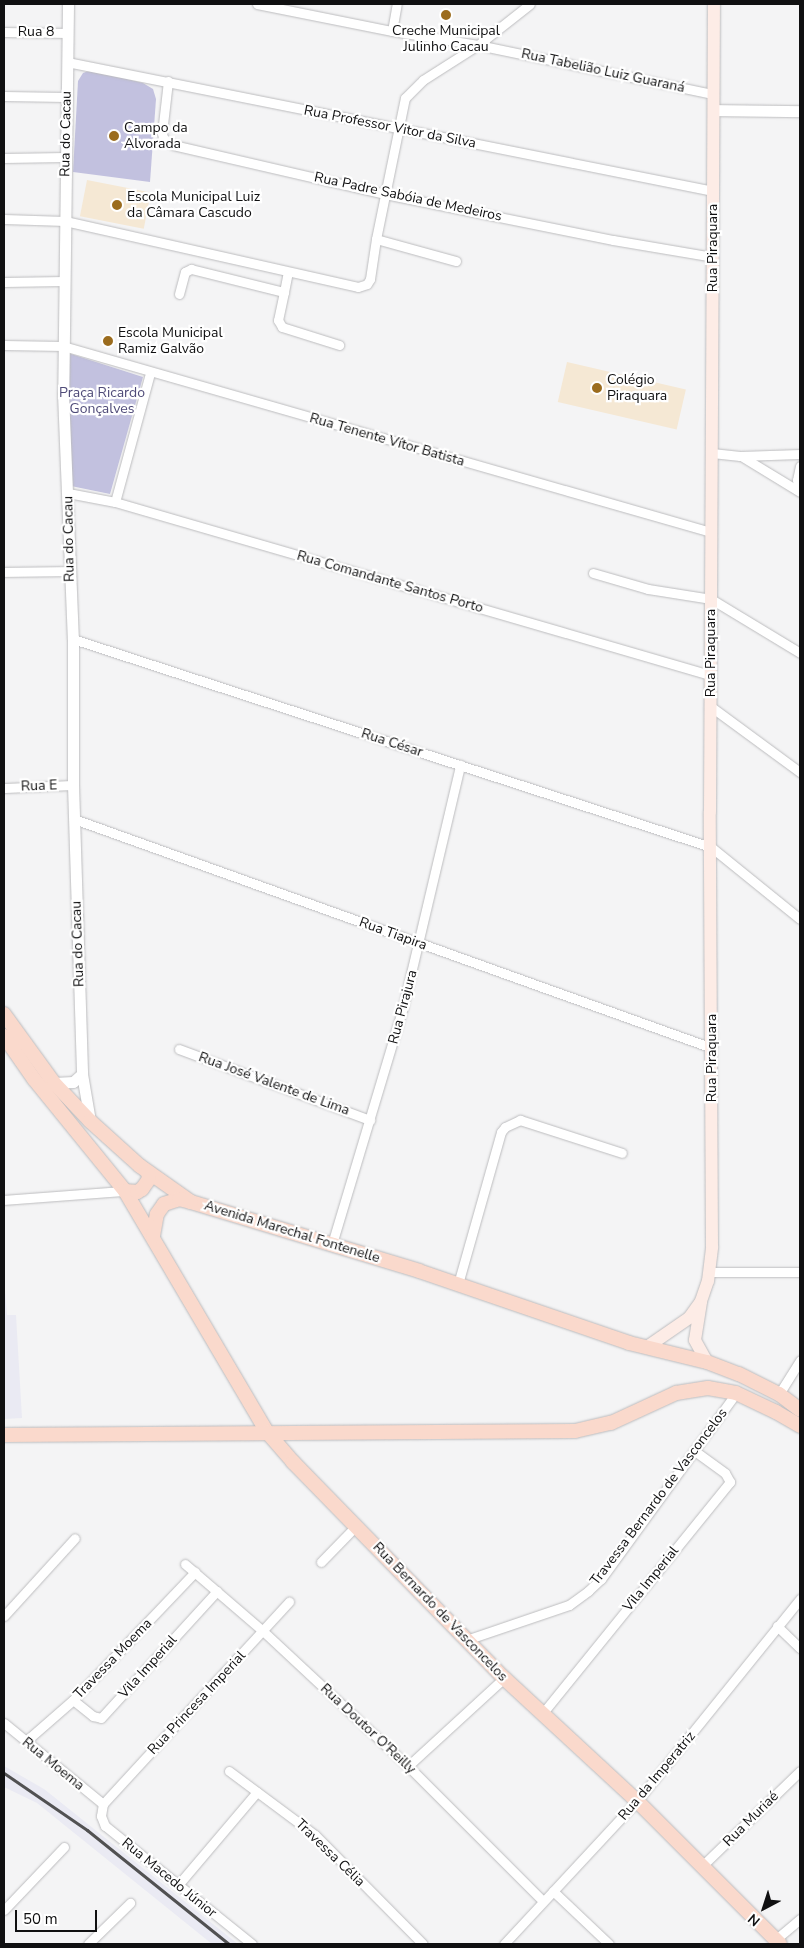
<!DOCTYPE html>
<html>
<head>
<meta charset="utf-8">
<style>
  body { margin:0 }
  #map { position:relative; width:804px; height:1948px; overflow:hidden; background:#f4f4f5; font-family:"Nunito Sans",sans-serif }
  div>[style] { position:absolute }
  .built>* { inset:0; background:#eaeaf3 }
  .education>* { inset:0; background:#f5e8d4; transform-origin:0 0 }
  .green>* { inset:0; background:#c2c1df }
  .roads { filter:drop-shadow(0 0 1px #bcbcbe) drop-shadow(0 0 1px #bcbcbe) }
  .minor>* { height:9px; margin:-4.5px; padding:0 4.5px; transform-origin:4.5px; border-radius:4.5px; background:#fff }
  .tertiary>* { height:11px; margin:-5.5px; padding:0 5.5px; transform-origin:5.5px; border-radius:5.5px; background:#fff }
  .secondary>* { height:12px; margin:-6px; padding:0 6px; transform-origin:6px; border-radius:6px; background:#fdece6 }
  .primary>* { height:14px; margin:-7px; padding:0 7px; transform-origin:7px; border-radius:7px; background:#fad9cc }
  .rail>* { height:3px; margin:-1.5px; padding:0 1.5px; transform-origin:1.5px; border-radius:1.5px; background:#515152 }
  .dots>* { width:14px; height:14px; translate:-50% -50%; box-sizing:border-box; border:2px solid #fff; border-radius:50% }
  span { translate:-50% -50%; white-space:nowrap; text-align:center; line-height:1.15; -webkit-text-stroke:4.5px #fff; paint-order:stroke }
  .poi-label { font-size:14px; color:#101011 }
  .left { translate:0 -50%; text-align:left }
  .street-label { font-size:14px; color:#101011 }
  .park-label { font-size:14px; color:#4f4b78 }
  .frame { position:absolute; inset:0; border:5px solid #101011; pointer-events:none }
  .north { position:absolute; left:739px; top:1883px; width:50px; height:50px; -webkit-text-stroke:4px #fff; paint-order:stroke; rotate:220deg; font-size:14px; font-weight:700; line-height:20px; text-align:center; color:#101011 }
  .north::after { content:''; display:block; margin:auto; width:18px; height:22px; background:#101011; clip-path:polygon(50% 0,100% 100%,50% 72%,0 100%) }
  .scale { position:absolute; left:15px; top:1910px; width:82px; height:22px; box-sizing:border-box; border:2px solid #101011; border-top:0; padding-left:6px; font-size:15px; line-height:18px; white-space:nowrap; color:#101011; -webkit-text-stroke:4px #fff; paint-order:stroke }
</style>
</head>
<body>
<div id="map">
  <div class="built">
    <div style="clip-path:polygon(4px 1278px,7px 1315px,16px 1315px,22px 1418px,4px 1419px)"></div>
    <div style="clip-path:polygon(4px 1766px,44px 1789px,238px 1944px,212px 1944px,37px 1803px,4px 1787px)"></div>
  </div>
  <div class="education">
    <div style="left:87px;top:180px;width:65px;height:37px;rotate:11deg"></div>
    <div style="left:567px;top:362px;width:122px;height:41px;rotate:13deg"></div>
  </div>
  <div class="green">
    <div style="clip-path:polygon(91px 70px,143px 83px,153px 89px,156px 99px,150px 182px,73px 172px,78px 81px,83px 73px)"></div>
    <div style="clip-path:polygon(68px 353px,143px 377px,110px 494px,71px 486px)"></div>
  </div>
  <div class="roads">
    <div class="minor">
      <div style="left:257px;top:4px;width:138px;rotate:11.3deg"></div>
      <div style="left:392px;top:31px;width:87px;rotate:9.2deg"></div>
      <div style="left:478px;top:45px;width:240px;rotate:11.8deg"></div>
      <div style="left:392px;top:31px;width:27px;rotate:-80deg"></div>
      <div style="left:4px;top:32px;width:63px;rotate:0.9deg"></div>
      <div style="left:67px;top:62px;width:659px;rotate:11.29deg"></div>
      <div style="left:168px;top:81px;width:52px;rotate:96.6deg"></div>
      <div style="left:162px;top:133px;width:5px;rotate:79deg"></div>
      <div style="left:163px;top:138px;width:12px;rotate:35deg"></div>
      <div style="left:173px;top:145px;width:218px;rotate:13deg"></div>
      <div style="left:385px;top:194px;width:233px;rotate:11.4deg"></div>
      <div style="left:613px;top:240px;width:101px;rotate:9.6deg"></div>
      <div style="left:4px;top:96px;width:62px;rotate:0.9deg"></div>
      <div style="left:4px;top:158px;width:61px;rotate:-0.9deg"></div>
      <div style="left:4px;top:219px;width:61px;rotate:1.9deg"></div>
      <div style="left:65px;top:221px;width:300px;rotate:12.7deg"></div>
      <div style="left:358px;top:287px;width:9px;rotate:-18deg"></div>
      <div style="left:367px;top:284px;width:6px;rotate:-59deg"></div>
      <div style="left:370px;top:279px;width:40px;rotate:-81.5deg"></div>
      <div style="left:376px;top:239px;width:83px;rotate:15.4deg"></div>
      <div style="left:376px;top:239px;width:144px;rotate:-78.4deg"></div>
      <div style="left:405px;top:98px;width:25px;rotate:-45deg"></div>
      <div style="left:423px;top:80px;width:65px;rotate:-32.5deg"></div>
      <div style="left:478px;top:45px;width:66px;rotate:-38.3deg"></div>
      <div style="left:4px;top:282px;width:60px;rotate:-1deg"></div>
      <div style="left:284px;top:292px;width:29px;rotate:102deg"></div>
      <div style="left:278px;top:320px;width:8px;rotate:60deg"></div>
      <div style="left:282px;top:327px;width:60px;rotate:17.5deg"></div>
      <div style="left:179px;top:294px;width:23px;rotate:-75deg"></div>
      <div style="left:185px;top:272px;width:7px;rotate:-27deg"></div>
      <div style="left:191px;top:269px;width:96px;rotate:13.9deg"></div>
      <div style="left:284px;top:292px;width:20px;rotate:-79deg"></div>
      <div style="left:4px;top:345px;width:59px;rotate:1deg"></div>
      <div style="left:63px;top:346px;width:674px;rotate:16.02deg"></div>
      <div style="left:712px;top:453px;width:28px;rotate:6deg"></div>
      <div style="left:740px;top:456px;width:60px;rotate:-1.9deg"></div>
      <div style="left:741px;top:456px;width:69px;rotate:31.4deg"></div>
      <div style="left:800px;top:466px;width:14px;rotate:102deg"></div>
      <div style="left:797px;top:480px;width:10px;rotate:73deg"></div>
      <div style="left:68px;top:493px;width:48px;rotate:10.8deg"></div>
      <div style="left:115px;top:502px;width:620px;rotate:16.21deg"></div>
      <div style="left:115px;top:502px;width:134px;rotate:-74.8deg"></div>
      <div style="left:4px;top:572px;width:66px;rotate:-0.9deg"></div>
      <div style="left:593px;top:573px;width:57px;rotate:16.2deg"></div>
      <div style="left:648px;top:589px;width:64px;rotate:9deg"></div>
      <div style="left:711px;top:599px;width:104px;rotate:31.2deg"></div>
      <div style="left:73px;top:639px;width:671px;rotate:18.06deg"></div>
      <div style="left:711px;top:847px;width:114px;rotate:39deg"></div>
      <div style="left:710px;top:706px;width:112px;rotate:36.3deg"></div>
      <div style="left:4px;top:788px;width:69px;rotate:-2.5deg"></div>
      <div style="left:74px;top:819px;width:678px;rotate:19.74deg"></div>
      <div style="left:179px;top:1049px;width:204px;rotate:20.4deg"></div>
      <div style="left:4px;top:1200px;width:121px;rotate:-4.3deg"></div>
      <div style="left:332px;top:1244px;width:247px;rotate:-73.3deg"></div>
      <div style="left:403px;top:1007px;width:249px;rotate:-76.7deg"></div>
      <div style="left:709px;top:1272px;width:91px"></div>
      <div style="left:458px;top:1284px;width:158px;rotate:-74.2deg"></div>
      <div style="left:501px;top:1132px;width:6px;rotate:-51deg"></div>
      <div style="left:505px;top:1127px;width:17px;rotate:-25deg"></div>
      <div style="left:520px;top:1120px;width:107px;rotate:17.9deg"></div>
      <div style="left:779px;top:1394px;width:40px;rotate:-58deg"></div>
      <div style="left:321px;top:1562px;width:50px;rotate:-45.8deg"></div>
      <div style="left:185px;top:1564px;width:103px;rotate:40.7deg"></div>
      <div style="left:263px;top:1631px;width:198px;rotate:43deg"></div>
      <div style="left:408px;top:1766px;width:191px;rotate:45deg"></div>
      <div style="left:4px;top:1616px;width:105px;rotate:-47.7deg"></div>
      <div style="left:777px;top:1626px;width:32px;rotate:44deg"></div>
      <div style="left:466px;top:1640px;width:109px;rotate:-18.8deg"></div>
      <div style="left:569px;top:1605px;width:24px;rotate:-36deg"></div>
      <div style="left:588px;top:1591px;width:18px;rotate:-43deg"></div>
      <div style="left:601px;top:1579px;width:230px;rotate:-54deg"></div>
      <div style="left:73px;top:1700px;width:26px;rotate:39deg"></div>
      <div style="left:93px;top:1716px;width:8px;rotate:14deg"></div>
      <div style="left:101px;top:1718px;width:172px;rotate:-47.6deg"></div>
      <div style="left:542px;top:1714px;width:299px;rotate:-51deg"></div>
      <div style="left:730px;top:1482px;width:10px;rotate:-119deg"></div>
      <div style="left:725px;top:1473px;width:37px;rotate:-144deg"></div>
      <div style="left:4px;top:1723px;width:128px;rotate:39.3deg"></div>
      <div style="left:26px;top:1741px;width:62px;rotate:-41.1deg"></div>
      <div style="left:73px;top:1700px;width:177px;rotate:-46.4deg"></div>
      <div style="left:408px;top:1766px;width:130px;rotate:-42.5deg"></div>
      <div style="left:229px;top:1771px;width:107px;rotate:36.7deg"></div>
      <div style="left:315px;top:1835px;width:153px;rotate:45.3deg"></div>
      <div style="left:702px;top:1866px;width:136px;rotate:-44.1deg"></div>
      <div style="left:178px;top:1885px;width:122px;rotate:-49.7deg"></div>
      <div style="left:553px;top:1891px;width:77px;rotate:43.4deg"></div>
      <div style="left:4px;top:1910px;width:87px;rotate:-46.4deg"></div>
      <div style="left:775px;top:1940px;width:33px;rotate:-40deg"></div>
      <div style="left:88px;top:1944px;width:59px;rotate:-44.3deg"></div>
      <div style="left:252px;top:1944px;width:189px;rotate:-141.2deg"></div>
      <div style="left:105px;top:1826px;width:11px;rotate:-112deg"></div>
      <div style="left:101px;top:1816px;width:12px;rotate:-81deg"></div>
      <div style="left:103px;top:1804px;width:275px;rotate:-47.4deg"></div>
      <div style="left:504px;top:1944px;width:195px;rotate:-47.1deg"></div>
      <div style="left:637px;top:1801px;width:260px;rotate:-51.1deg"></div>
    </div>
    <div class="tertiary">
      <div style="left:68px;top:4px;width:389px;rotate:90.7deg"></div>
      <div style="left:63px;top:393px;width:246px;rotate:87.7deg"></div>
      <div style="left:73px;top:639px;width:146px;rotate:90deg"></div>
      <div style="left:73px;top:785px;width:289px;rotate:88.2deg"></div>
      <div style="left:82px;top:1074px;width:48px;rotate:80.3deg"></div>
      <div style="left:713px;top:110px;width:87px;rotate:0.7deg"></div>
      <div style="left:54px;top:1083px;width:19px;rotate:-3deg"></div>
      <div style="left:73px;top:1082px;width:12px;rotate:-42deg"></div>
    </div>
    <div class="secondary">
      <div style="left:647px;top:1347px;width:51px;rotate:-34.6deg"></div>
      <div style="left:689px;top:1318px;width:19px;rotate:-54deg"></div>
      <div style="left:707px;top:1362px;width:25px;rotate:-119deg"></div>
      <div style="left:695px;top:1340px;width:39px;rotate:-81deg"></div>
      <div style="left:701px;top:1301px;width:21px;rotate:-71deg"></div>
      <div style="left:708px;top:1281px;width:34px;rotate:-83deg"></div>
      <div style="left:712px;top:1247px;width:435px;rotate:-90.3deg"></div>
      <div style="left:710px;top:812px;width:808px;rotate:-89.72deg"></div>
    </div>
    <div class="primary">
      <div style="left:4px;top:1014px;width:85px;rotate:54.1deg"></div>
      <div style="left:54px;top:1083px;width:52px;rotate:46.5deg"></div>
      <div style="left:90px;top:1121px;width:67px;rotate:42deg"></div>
      <div style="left:140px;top:1166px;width:62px;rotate:35.2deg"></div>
      <div style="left:191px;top:1202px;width:238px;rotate:16.8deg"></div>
      <div style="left:419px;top:1271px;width:222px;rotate:18.9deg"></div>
      <div style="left:629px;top:1343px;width:80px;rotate:13.7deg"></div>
      <div style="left:707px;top:1362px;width:34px;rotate:21deg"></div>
      <div style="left:739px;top:1374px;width:45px;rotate:26.6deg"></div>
      <div style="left:779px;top:1394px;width:26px;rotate:37deg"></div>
      <div style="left:4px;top:1036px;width:52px;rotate:55.1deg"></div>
      <div style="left:34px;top:1079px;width:144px;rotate:50.9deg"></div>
      <div style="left:125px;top:1191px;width:280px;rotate:59.5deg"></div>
      <div style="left:267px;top:1432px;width:40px;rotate:49deg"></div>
      <div style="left:293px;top:1462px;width:302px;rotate:45.7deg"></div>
      <div style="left:504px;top:1678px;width:181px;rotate:42.8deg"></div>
      <div style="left:637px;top:1801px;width:202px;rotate:45deg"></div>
      <div style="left:125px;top:1191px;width:12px;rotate:5deg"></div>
      <div style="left:137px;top:1192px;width:6px;rotate:-31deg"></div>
      <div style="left:142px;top:1189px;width:12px;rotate:-55deg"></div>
      <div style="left:149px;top:1179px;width:7px;rotate:-98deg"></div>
      <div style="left:153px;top:1236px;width:22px;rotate:-80deg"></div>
      <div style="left:157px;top:1214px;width:12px;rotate:-55deg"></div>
      <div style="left:164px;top:1204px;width:16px;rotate:-18deg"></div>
      <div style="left:179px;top:1199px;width:12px;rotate:14deg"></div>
      <div style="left:4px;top:1435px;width:571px;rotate:-0.4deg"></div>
      <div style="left:575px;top:1431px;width:37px;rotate:-13deg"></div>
      <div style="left:611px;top:1423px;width:72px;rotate:-24.8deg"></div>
      <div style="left:676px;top:1393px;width:32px;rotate:-9deg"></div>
      <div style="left:708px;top:1388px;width:28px;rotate:10deg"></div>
      <div style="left:736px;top:1393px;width:44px;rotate:25.4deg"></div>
      <div style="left:776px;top:1412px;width:28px;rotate:30deg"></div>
    </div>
  </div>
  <div class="rail">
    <div style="left:4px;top:1773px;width:101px;rotate:34.5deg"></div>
    <div style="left:87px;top:1830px;width:182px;rotate:38.8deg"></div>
  </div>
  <div class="dots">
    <div style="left:446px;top:15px;background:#9b6c1e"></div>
    <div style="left:114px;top:136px;background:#9b6c1e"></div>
    <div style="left:117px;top:205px;background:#9b6c1e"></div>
    <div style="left:108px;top:341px;background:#9b6c1e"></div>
    <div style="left:597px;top:388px;background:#9b6c1e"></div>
  </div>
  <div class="poi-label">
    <span style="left:446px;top:39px">Creche Municipal<br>Julinho Cacau</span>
    <span class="left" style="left:124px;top:136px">Campo da<br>Alvorada</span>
    <span class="left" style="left:127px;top:205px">Escola Municipal Luiz<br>da Câmara Cascudo</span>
    <span class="left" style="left:118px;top:341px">Escola Municipal<br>Ramiz Galvão</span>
    <span class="left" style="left:607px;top:388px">Colégio<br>Piraquara</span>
  </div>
  <div class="street-label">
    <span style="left:36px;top:32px">Rua 8</span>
    <span style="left:603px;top:71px;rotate:12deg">Rua Tabelião Luiz Guaraná</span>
    <span style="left:390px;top:127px;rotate:11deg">Rua Professor Vitor da Silva</span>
    <span style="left:66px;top:134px;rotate:-89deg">Rua do Cacau</span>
    <span style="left:408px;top:197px;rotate:12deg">Rua Padre Sabóia de Medeiros</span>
    <span style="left:713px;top:248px;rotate:-90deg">Rua Piraquara</span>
    <span style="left:387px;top:440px;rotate:16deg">Rua Tenente Vítor Batista</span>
    <span style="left:69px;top:539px;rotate:-91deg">Rua do Cacau</span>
    <span style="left:390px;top:582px;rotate:16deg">Rua Comandante Santos Porto</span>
    <span style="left:711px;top:653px;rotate:-90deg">Rua Piraquara</span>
    <span style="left:392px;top:743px;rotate:18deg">Rua César</span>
    <span style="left:39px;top:786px;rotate:-2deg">Rua E</span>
    <span style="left:393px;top:934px;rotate:20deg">Rua Tiapira</span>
    <span style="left:78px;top:944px;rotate:-92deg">Rua do Cacau</span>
    <span style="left:403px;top:1007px;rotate:-75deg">Rua Pirajura</span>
    <span style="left:712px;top:1058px;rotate:-90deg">Rua Piraquara</span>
    <span style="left:274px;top:1084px;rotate:20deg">Rua José Valente de Lima</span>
    <span style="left:292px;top:1232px;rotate:17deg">Avenida Marechal Fontenelle</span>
    <span style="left:659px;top:1497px;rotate:-53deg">Travessa Bernardo de Vasconcelos</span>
    <span style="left:651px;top:1579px;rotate:-51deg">Vila Imperial</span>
    <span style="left:440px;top:1612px;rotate:46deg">Rua Bernardo de Vasconcelos</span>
    <span style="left:113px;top:1659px;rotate:-46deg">Travessa Moema</span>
    <span style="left:148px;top:1667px;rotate:-48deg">Vila Imperial</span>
    <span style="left:197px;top:1703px;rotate:-47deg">Rua Princesa Imperial</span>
    <span style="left:368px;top:1729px;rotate:43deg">Rua Doutor O'Reilly</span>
    <span style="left:53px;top:1764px;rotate:39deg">Rua Moema</span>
    <span style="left:657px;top:1776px;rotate:-50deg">Rua da Imperatriz</span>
    <span style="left:751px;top:1819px;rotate:-45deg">Rua Muriaé</span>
    <span style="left:330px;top:1853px;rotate:44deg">Travessa Célia</span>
    <span style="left:169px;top:1878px;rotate:39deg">Rua Macedo Júnior</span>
  </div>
  <div class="park-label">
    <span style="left:102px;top:401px">Praça Ricardo<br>Gonçalves</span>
  </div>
  <div class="frame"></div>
  <div class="north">N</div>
  <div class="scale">50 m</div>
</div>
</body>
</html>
